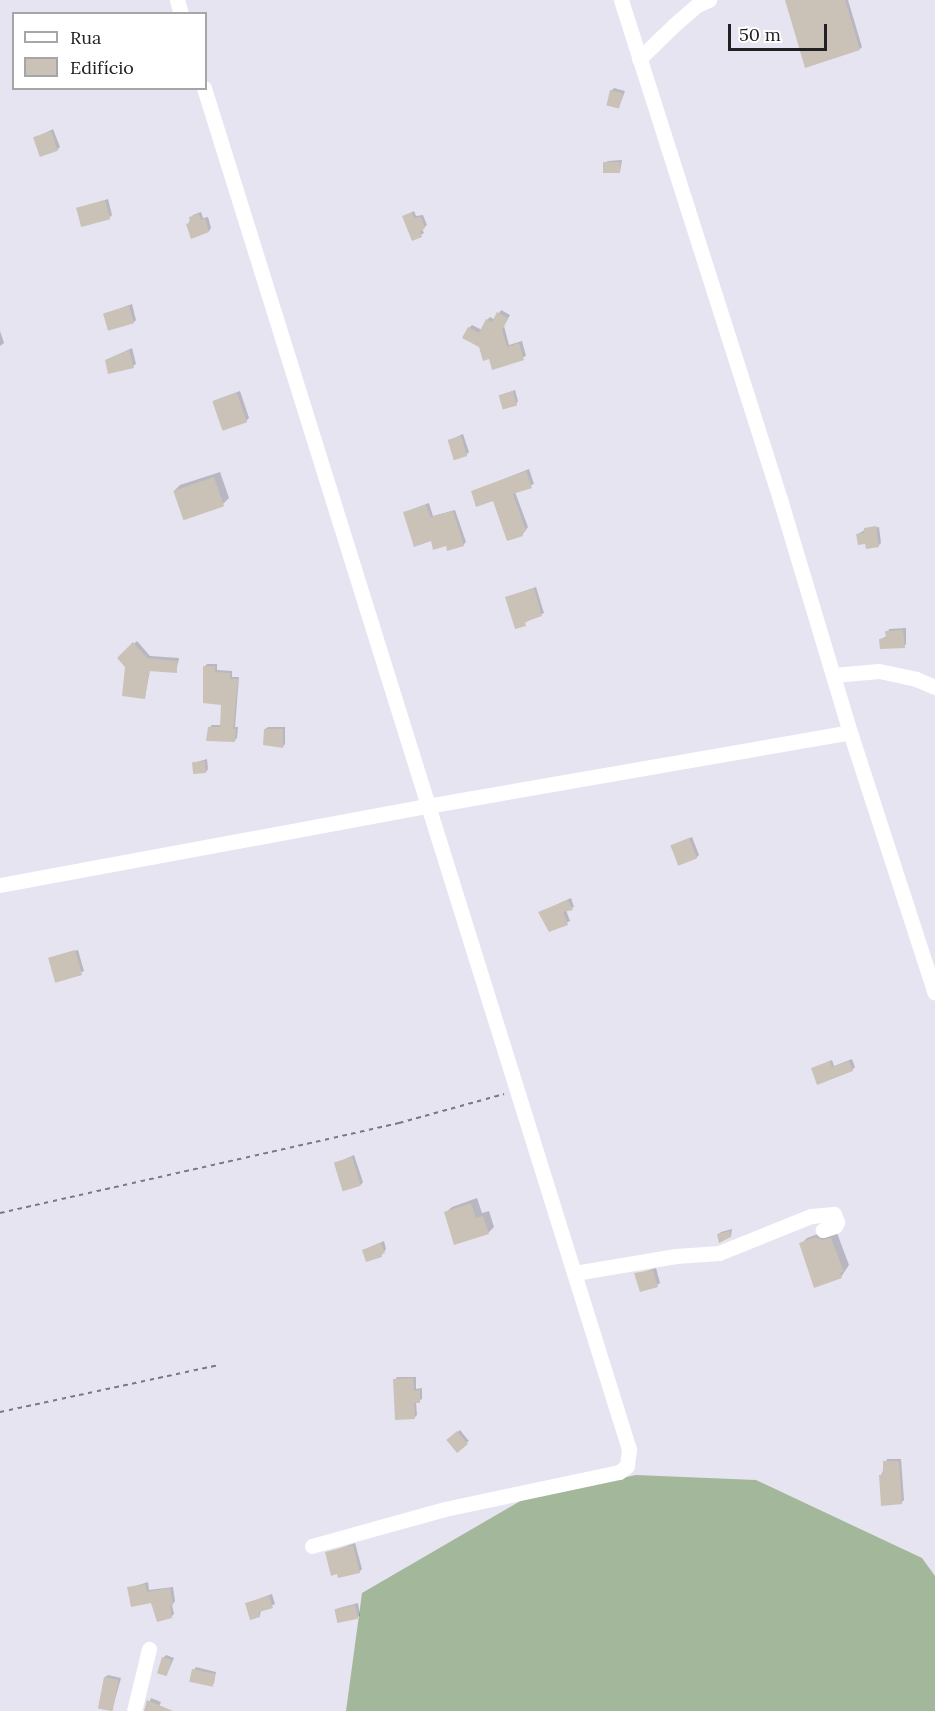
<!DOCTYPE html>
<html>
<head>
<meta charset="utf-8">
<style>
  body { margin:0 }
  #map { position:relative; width:935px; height:1711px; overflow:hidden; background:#e6e4f1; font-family:Lora,serif }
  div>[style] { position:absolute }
  .forest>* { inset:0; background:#a3b89b }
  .shadow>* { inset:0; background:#0003; transform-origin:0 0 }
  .building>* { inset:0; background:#cac2b7; transform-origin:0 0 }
  .path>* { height:2px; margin-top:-1px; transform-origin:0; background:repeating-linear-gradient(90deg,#7a7981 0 4.5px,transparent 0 9px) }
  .minor>* { height:15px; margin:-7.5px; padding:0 7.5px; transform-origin:7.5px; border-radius:7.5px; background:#fff }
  span { translate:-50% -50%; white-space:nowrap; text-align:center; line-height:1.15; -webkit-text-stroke:6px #fff; paint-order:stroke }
  .legend { position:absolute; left:12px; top:12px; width:195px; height:78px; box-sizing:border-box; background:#fff; border:2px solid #a6a6a8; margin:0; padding:8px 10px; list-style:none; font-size:18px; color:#212025 }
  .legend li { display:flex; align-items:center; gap:12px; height:30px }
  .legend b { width:30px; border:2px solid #a6a6a8 }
  .scale { position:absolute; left:728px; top:24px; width:99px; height:27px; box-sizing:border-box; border:3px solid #212025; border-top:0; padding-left:8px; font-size:18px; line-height:21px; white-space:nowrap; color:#212025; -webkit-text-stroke:4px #fff; paint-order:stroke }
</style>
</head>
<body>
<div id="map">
  <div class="forest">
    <div style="clip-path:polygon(636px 1475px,756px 1480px,922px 1558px,935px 1576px,935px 1711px,346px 1711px,362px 1593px,522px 1500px)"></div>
  </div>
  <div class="shadow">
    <div style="clip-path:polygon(786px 0,848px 0,862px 47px,860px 49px)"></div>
    <div style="clip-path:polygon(614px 88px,625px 91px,619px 107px,611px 91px)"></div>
    <div style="clip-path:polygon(53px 129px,60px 147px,57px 150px,35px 138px)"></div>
    <div style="clip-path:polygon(622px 160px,620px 172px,605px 163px,608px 161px)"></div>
    <div style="clip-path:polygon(108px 199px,112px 215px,110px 217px,78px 209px)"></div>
    <div style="clip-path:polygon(414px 211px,416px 216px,423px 215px,427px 225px,422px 229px,424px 233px,421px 235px,404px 217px)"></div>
    <div style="clip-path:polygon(201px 212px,203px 218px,208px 217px,211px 228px,209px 231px,188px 224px,193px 215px)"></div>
    <div style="clip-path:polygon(132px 304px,136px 320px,134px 322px,104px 314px)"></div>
    <div style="clip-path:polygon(501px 310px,510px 315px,504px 326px,509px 345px,522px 341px,526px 356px,493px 368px,490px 357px,469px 328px,472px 325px,482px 330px,487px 320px,490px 317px,495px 320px)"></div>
    <div style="clip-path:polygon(0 331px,4px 343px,0 346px)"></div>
    <div style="clip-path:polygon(132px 348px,136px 364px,133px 366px,106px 360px)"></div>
    <div style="clip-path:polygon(515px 390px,518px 401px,516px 404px,501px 395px)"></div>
    <div style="clip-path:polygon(240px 391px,249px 418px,246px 421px,213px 401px)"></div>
    <div style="clip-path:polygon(463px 434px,469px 452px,466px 455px,450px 440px)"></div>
    <div style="clip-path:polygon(529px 469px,534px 484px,515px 492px,528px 527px,522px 535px,494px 499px,473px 491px)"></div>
    <div style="clip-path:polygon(220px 472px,229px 498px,223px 504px,174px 491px,180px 485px)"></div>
    <div style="clip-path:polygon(429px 503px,433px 516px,455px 510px,466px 542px,463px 545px,432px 540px,405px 512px)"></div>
    <div style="clip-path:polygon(879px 527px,881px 543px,878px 546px,867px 543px,858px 534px,866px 529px)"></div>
    <div style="clip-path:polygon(536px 587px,544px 613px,516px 627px,507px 597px)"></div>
    <div style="clip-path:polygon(906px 628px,906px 644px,904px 646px,881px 639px,887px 636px,889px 629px)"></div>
    <div style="clip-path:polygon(137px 641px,150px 656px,179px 658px,176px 672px,150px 670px,145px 697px,119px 658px)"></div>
    <div style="clip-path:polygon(207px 664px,217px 664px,217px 670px,232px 671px,232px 677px,239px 677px,235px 727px,238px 727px,237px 738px,234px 741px,209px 728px,212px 725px,222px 725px,223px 703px,205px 666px)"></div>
    <div style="clip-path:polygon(268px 727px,285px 727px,285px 744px,283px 747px,265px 729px)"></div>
    <div style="clip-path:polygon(207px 759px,208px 769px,206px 772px,193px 763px)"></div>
    <div style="clip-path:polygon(692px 837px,699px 855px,696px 858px,671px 846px)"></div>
    <div style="clip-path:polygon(571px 898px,574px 907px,566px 910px,570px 921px,550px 931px,540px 912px)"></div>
    <div style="left:78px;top:950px;width:22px;height:28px;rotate:74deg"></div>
    <div style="clip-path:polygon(852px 1059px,855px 1067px,852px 1070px,813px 1068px,832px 1060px,834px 1066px)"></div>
    <div style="clip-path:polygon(354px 1155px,363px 1182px,361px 1185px,336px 1163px)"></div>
    <div style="clip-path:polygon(477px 1198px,482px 1213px,489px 1211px,494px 1227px,488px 1233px,445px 1213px,452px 1207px)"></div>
    <div style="clip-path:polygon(732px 1229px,731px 1236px,718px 1235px,721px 1232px)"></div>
    <div style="clip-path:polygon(823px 1232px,837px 1233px,849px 1265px,841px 1277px,801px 1244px,807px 1238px)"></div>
    <div style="clip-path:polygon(384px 1241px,386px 1249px,381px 1256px,363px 1250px)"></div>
    <div style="clip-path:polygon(656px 1268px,660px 1283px,657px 1285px,636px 1274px)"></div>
    <div style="clip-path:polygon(397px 1377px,416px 1377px,416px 1389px,422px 1388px,422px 1399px,416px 1402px,417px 1415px,414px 1418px,395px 1380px)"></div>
    <div style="left:460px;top:1430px;width:14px;height:16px;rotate:51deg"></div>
    <div style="clip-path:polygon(887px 1459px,901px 1459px,904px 1500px,901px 1503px,881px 1476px)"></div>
    <div style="clip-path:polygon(355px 1543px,362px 1569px,359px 1572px,327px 1553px)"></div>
    <div style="clip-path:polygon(148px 1582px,149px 1590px,173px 1587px,175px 1601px,172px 1605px,174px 1614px,171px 1617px,129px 1588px)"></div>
    <div style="clip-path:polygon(272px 1594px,275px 1604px,261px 1610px,260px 1616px,247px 1603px)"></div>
    <div style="clip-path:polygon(358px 1603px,360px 1615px,358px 1617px,339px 1622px,336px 1610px,339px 1608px)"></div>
    <div style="clip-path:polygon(166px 1655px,174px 1658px,167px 1674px,163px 1658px)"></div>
    <div style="clip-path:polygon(196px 1667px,216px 1672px,214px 1683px,212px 1685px,194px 1670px)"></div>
    <div style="clip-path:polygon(108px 1675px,121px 1678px,112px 1710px,105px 1677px)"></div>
    <div style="clip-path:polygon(151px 1698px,161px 1702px,157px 1711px,146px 1711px)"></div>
  </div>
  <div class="building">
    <div style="clip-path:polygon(785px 0,845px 0,860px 50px,805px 68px)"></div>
    <div style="left:610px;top:90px;width:13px;height:16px;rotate:13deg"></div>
    <div style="left:51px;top:131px;width:21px;height:19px;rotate:71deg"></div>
    <div style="left:620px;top:162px;width:11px;height:17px;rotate:90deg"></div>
    <div style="left:105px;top:200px;width:20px;height:30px;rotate:75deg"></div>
    <div style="clip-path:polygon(412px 212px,414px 218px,421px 217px,425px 228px,420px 232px,422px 237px,412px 241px,402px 216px)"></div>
    <div style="clip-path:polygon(199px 214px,201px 220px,205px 218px,209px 232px,191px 239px,186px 224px,190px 223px,189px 217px)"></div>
    <div style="left:129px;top:306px;width:18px;height:27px;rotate:74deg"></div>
    <div style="clip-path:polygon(497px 312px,508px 318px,502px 330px,507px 347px,519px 343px,524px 360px,492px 370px,489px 359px,483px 361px,479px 347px,462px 338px,468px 327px,479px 333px,486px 319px,492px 322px)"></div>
    <div style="clip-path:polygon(129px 350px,134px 368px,108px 374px,105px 360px)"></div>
    <div style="left:513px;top:391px;width:15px;height:15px;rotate:74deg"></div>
    <div style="left:237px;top:393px;width:31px;height:26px;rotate:71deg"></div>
    <div style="left:461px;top:436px;width:21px;height:14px;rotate:73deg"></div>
    <div style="clip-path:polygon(526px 471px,532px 488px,513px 494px,526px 531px,522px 533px,523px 536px,507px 541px,493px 501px,476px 507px,471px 491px)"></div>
    <div style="left:214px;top:477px;width:31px;height:43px;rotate:71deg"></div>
    <div style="clip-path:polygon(426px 505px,430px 517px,453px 511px,464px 546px,447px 551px,446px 546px,433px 550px,431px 541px,414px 547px,403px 512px)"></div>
    <div style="clip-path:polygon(876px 526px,879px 547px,866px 549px,865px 544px,858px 545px,856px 534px,864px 533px,864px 528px)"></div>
    <div style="clip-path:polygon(534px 588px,542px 616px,525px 622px,526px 626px,515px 629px,505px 597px)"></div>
    <div style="clip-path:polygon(903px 630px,905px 648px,880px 649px,879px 639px,886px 638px,885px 631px)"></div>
    <div style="clip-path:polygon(133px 642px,147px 658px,177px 661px,177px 673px,149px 671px,145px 699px,122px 696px,125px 667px,117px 658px)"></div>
    <div style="clip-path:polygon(203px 666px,215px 666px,215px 672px,231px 673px,230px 679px,238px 679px,233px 729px,236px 729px,235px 742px,206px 741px,208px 727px,220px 727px,221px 705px,203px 703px)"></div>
    <div style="clip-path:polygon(264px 729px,283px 729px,283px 748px,263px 745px)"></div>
    <div style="left:205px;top:761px;width:12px;height:13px;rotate:85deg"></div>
    <div style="left:689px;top:838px;width:22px;height:20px;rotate:69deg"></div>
    <div style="clip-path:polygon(568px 900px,573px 910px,563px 912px,568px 925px,549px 932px,538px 912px)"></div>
    <div style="left:75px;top:950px;width:26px;height:28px;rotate:74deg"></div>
    <div style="clip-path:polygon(830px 1061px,832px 1067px,849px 1061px,853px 1071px,817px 1085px,811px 1068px)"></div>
    <div style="left:352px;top:1157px;width:30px;height:19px;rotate:73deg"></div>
    <div style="clip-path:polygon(471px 1203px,476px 1218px,483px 1216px,489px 1234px,454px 1245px,444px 1212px)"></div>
    <div style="clip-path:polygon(730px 1231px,731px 1237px,719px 1243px,717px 1234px)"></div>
    <div style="clip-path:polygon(816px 1237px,822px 1240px,831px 1238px,844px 1272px,840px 1273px,842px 1278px,814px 1288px,799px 1243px)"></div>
    <div style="clip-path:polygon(381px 1243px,385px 1253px,381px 1254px,382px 1257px,366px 1262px,362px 1250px)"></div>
    <div style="clip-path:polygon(653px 1270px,658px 1287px,640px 1292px,634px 1273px)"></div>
    <div style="clip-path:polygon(413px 1378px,414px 1391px,420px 1390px,420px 1403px,414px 1403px,415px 1419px,395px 1420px,393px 1379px)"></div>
    <div style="left:457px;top:1431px;width:17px;height:14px;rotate:50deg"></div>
    <div style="clip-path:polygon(883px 1461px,899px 1461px,902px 1504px,881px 1506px,879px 1475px,883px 1475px)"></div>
    <div style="clip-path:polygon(353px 1545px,360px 1573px,338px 1578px,337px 1574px,331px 1576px,325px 1552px)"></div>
    <div style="clip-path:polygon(145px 1584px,147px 1592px,170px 1588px,173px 1605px,170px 1606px,172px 1618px,157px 1622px,151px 1603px,131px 1607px,127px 1587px)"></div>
    <div style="clip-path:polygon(269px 1596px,273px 1608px,259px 1612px,260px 1617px,250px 1620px,245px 1603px)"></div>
    <div style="left:355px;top:1605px;width:14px;height:21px;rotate:78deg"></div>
    <div style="left:162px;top:1657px;width:10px;height:17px;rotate:17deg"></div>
    <div style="left:192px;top:1669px;width:24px;height:13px;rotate:12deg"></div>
    <div style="left:104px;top:1677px;width:15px;height:32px;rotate:11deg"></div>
    <div style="clip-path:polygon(147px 1700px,173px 1711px,144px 1711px)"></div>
  </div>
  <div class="path">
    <div style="left:0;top:1213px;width:409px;rotate:-12.7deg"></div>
    <div style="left:399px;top:1123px;width:109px;rotate:-15.4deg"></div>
    <div style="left:0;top:1412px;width:225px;rotate:-12.1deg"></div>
  </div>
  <div class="minor">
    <div style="left:177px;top:0;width:15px;rotate:74deg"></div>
    <div style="left:621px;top:0;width:524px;rotate:72.33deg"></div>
    <div style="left:780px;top:499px;width:243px;rotate:73.3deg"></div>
    <div style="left:850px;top:732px;width:274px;rotate:72deg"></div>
    <div style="left:639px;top:59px;width:49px;rotate:-44.2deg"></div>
    <div style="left:674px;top:25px;width:30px;rotate:-41deg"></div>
    <div style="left:697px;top:5px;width:13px;rotate:-23deg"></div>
    <div style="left:204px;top:88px;width:1426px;rotate:72.66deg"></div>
    <div style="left:629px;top:1449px;width:17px;rotate:97deg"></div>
    <div style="left:627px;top:1466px;width:10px;rotate:143deg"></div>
    <div style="left:619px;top:1472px;width:178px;rotate:168deg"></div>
    <div style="left:445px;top:1509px;width:138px;rotate:164.5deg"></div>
    <div style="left:833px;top:675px;width:46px;rotate:-5deg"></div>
    <div style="left:879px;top:671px;width:38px;rotate:12deg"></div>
    <div style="left:916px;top:679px;width:21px;rotate:23deg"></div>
    <div style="left:0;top:885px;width:434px;rotate:-10.5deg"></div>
    <div style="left:427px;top:806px;width:429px;rotate:-9.9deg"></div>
    <div style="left:575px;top:1273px;width:102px;rotate:-9.6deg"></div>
    <div style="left:676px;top:1256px;width:43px;rotate:-4deg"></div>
    <div style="left:719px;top:1253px;width:99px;rotate:-21.9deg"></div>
    <div style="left:811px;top:1216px;width:23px;rotate:-5deg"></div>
    <div style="left:834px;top:1214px;width:9px;rotate:69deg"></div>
    <div style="left:837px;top:1222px;width:4px;rotate:117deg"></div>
    <div style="left:835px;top:1226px;width:13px;rotate:162deg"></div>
    <div style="left:134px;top:1711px;width:64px;rotate:-76.4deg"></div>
  </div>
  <ul class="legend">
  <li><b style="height:8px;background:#fff"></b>Rua</li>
  <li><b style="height:16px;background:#cac2b7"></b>Edifício</li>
  </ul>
  <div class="scale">50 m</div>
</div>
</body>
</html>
